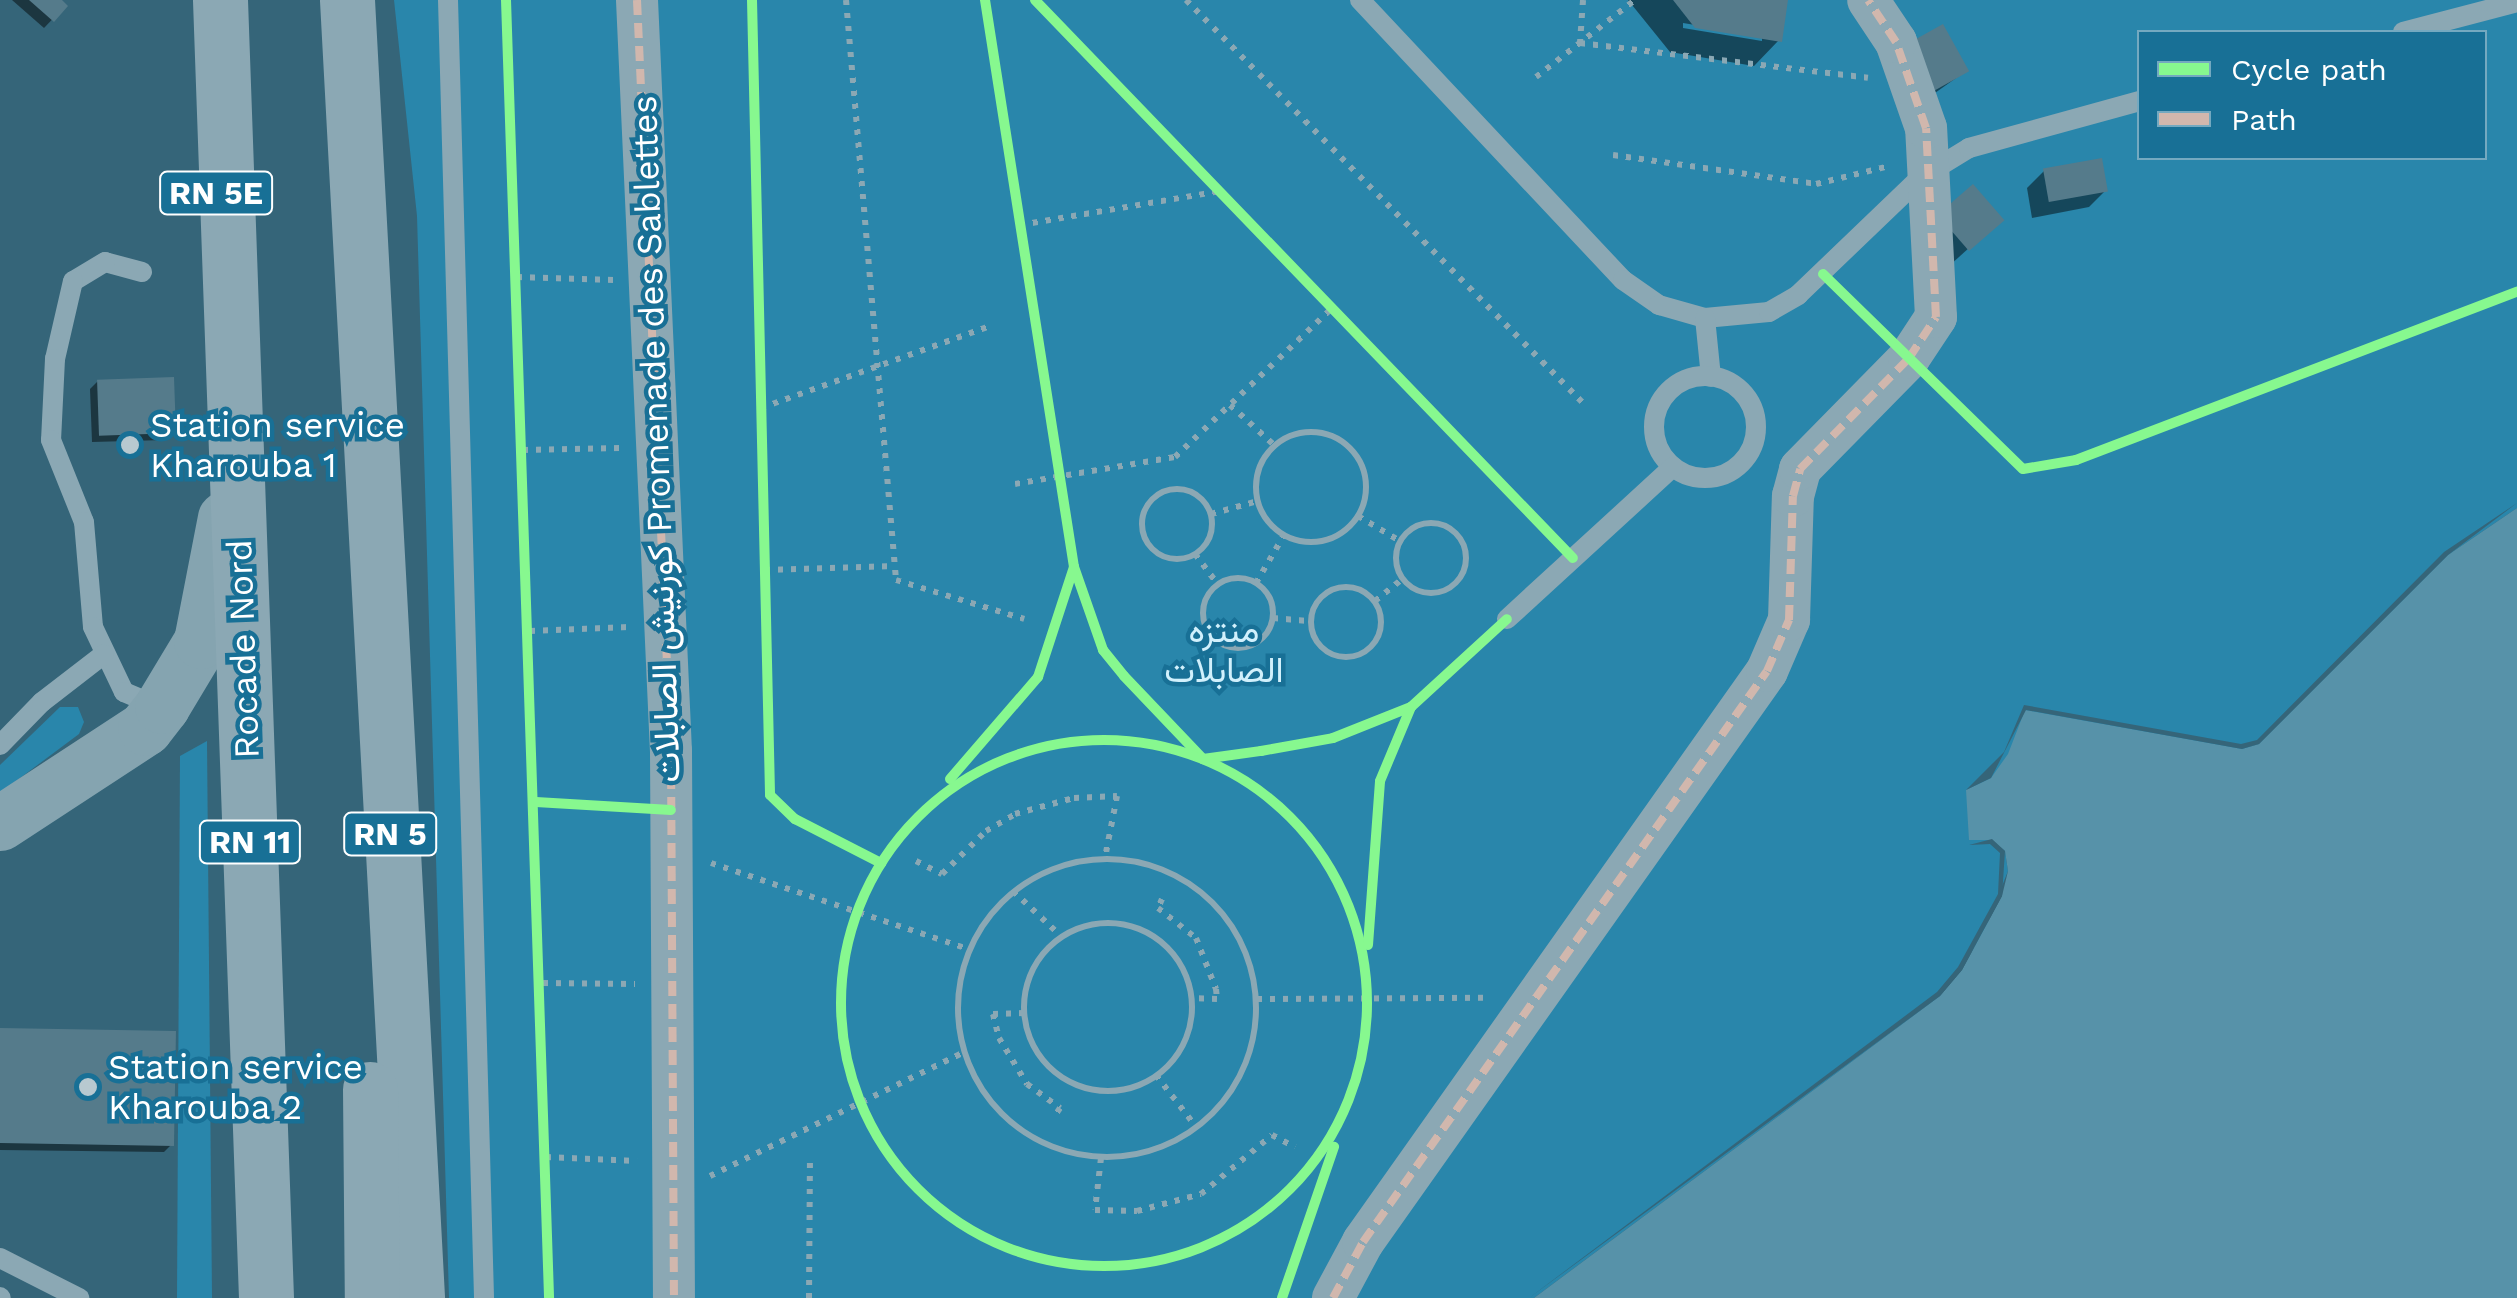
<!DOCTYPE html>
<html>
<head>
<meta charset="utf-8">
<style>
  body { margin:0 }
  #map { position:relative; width:2517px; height:1298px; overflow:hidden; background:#356579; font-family:"Work Sans",Vazirmatn,sans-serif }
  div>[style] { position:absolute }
  .green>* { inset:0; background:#2986ab }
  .water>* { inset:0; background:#5792a9 }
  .pier>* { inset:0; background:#356579 }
  .shadow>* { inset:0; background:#0007 }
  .building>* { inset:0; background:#557b8b; transform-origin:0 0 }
  .path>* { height:6px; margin-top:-3px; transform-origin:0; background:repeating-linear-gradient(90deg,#8ba8b4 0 5px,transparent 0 13px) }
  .path>.ring { margin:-3px; padding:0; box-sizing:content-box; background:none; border:6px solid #8ba8b4; border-radius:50% }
  .lane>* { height:20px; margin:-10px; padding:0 10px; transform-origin:10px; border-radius:10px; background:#8ba8b4 }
  .lane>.ring { margin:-10px; padding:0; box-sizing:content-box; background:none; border:20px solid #8ba8b4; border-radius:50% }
  .street>* { height:42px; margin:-21px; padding:0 21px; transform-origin:21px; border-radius:21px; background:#8ba8b4 }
  .secondary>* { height:55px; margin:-27.5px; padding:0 27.5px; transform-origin:27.5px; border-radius:27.5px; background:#85a4b0 }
  .highway>* { height:55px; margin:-27.5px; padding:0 27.5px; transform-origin:27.5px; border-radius:27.5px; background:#8ba8b4 }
  .quiet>* { height:8px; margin-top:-4px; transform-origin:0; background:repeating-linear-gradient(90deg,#d1b7ad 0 15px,transparent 0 23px) }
  .cycleway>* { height:10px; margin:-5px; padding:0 5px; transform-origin:5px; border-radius:5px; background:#87f88f }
  .cycleway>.ring { margin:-5px; padding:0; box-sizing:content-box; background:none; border:10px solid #87f88f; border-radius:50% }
  .dots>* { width:28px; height:28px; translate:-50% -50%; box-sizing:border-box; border:5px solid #187096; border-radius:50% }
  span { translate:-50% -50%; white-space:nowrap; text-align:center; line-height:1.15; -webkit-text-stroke:9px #187096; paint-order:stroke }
  .shield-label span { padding:2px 8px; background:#187096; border:2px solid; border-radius:8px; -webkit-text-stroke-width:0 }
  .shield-label { font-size:32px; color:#fff; font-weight:700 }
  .poi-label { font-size:35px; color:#fff }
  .left { translate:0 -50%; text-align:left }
  .street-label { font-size:35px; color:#fff }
  .park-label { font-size:35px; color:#d1f0fc }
  .legend { position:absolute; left:2137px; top:30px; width:350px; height:130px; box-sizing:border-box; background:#187096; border:2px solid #74a9c0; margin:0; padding:12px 18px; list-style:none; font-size:30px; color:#fff }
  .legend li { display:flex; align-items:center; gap:20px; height:50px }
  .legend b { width:50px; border:2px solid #74a9c0 }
</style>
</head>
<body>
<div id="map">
  <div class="green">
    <div style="clip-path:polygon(evenodd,394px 0,2517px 0,2517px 508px,2448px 555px,2259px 744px,1992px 839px,2005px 851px,2008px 871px,1982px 937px,1940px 996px,1534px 1298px,449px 1298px,417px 216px,394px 0,2140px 32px,2484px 32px,2484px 158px,2140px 158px,2140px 32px)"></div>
    <div style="clip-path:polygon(60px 707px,78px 707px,84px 722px,79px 734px,0 793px,0 765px)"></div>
    <div style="clip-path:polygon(207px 741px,212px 1298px,177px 1298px,180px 756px)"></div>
  </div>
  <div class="water">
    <div style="clip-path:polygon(2517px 508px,2517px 1298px,1534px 1298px,1940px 996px,1962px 970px,2002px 896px,2008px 871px,2005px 851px,1992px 840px,1969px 840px,1966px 790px,1991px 778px,2008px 754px,2025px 710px,2242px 749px,2259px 744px,2448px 555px)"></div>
  </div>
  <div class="pier">
    <div style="clip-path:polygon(2517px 503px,2448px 555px,2259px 744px,2242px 749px,2026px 710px,1991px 778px,1966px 790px,2004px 752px,2024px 705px,2241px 744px,2257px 740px,2444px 552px)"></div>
    <div style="clip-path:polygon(1992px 839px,2005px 851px,2002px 896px,1962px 970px,1940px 996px,1529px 1298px,1937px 992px,1958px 967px,1998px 894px,2000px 853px,1990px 844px,1969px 845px)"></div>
  </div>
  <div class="shadow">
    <div style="clip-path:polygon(12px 0,58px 0,65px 6px,44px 28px)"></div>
    <div style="clip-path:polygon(evenodd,1628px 0,1786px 0,1779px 40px,1754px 66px,1670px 52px,1628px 0,1683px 23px,1762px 36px,1762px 41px,1683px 28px,1683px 23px)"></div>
    <div style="clip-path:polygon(1894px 62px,1966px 71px,1918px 105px)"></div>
    <div style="clip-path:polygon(2044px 171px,2106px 190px,2089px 207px,2032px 218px,2027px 188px)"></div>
    <div style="clip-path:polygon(2000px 220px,1949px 266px,1922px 233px)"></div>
    <div style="clip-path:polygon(98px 381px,173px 432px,165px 440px,92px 442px,90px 389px)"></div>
    <div style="clip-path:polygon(0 1031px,172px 1144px,164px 1152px,0 1150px)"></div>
  </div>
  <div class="building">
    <div style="clip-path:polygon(29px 0,62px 0,68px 6px,54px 22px)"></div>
    <div style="clip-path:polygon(1673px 0,1788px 0,1782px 42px,1695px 28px)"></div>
    <div style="left:1943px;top:24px;width:54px;height:39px;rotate:61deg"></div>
    <div style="left:2102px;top:158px;width:34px;height:60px;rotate:80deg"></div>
    <div style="left:1973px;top:184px;width:48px;height:47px;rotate:49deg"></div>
    <div style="left:174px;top:377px;width:56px;height:77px;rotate:88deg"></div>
    <div style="left:0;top:1028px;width:176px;height:115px;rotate:1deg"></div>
  </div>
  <div class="path">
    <div style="left:846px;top:0;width:582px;rotate:85.07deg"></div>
    <div style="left:896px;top:580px;width:134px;rotate:16.9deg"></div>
    <div style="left:1186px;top:0;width:567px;rotate:45.43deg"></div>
    <div style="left:1583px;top:0;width:43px;rotate:94deg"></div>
    <div style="left:1580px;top:43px;width:290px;rotate:6.9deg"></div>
    <div style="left:1536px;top:77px;width:125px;rotate:-37.9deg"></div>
    <div style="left:1613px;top:155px;width:205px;rotate:8.1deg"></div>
    <div style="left:1816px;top:184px;width:72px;rotate:-13.7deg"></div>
    <div style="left:1020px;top:225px;width:203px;rotate:-9.6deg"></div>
    <div style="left:517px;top:277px;width:97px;rotate:1.8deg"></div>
    <div style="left:1230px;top:405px;width:58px;rotate:42.2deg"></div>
    <div style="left:761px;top:408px;width:243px;rotate:-19.7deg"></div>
    <div class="ring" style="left:1256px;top:432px;width:104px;height:104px"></div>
    <div style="left:523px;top:450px;width:97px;rotate:-1.2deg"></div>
    <div style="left:1015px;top:484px;width:162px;rotate:-9.6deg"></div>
    <div style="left:1175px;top:457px;width:216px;rotate:-43.5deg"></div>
    <div class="ring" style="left:1142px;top:489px;width:64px;height:64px"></div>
    <div style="left:1211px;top:514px;width:49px;rotate:-15.5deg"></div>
    <div style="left:1358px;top:516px;width:49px;rotate:30.8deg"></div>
    <div class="ring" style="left:1396px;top:523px;width:64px;height:64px"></div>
    <div style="left:1195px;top:554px;width:39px;rotate:53deg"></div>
    <div style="left:765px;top:570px;width:130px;rotate:-1.8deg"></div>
    <div class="ring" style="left:1203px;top:578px;width:64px;height:64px"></div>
    <div style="left:1256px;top:583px;width:56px;rotate:-59.7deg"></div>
    <div class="ring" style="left:1311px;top:587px;width:64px;height:64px"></div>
    <div style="left:1375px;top:601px;width:36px;rotate:-39deg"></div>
    <div style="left:1273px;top:618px;width:38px;rotate:5deg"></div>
    <div style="left:530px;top:631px;width:99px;rotate:-2.3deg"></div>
    <div class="ring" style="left:958px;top:859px;width:292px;height:292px"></div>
    <div style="left:916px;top:861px;width:29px;rotate:27deg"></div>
    <div style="left:942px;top:874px;width:62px;rotate:-44.3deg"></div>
    <div style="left:986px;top:831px;width:34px;rotate:-30deg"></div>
    <div style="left:1015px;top:814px;width:61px;rotate:-15.2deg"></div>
    <div style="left:1074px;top:798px;width:43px;rotate:-2.7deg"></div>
    <div style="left:1117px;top:796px;width:63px;rotate:101deg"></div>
    <div style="left:711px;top:863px;width:271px;rotate:18.5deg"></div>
    <div style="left:1013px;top:891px;width:67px;rotate:43.2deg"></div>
    <div style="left:1162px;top:899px;width:10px;rotate:114deg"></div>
    <div style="left:1158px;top:908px;width:48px;rotate:38.3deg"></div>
    <div style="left:1196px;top:938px;width:55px;rotate:68.6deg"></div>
    <div style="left:1216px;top:989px;width:10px;rotate:84deg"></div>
    <div style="left:1217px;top:999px;width:26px;rotate:-178deg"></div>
    <div class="ring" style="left:1024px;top:923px;width:162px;height:162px"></div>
    <div style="left:543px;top:983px;width:92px;rotate:0.6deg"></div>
    <div style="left:1257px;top:999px;width:229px;rotate:-0.3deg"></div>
    <div style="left:1024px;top:1013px;width:31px;rotate:178deg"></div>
    <div style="left:993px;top:1014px;width:25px;rotate:76deg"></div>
    <div style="left:999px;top:1038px;width:54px;rotate:58.7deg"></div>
    <div style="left:1027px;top:1084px;width:41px;rotate:36deg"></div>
    <div style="left:1060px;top:1108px;width:7px;rotate:124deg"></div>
    <div style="left:1156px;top:1075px;width:67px;rotate:52.3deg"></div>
    <div style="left:546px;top:1157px;width:91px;rotate:2.5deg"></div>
    <div style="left:1101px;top:1158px;width:52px;rotate:96.6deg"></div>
    <div style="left:1095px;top:1210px;width:42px;rotate:1.4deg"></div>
    <div style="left:1137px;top:1211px;width:66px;rotate:-14.9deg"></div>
    <div style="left:1201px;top:1194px;width:92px;rotate:-39.7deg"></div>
    <div style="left:1272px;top:1135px;width:26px;rotate:28deg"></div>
    <div style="left:710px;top:1176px;width:283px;rotate:-26deg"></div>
    <div style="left:809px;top:1298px;width:137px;rotate:-89.6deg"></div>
  </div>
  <div class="lane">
    <div style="left:448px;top:0;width:1298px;rotate:88.41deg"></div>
    <div style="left:1360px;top:0;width:384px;rotate:46.8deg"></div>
    <div style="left:1623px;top:280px;width:44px;rotate:34.8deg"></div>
    <div style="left:1659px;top:305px;width:48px;rotate:15.8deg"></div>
    <div style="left:1705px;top:318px;width:64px;rotate:-5.4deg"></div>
    <div style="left:1769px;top:312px;width:34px;rotate:-30deg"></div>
    <div style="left:1798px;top:295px;width:169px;rotate:-43.8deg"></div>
    <div style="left:1920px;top:178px;width:57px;rotate:-31.5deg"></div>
    <div style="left:1969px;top:148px;width:177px;rotate:-15.4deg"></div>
    <div style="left:2403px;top:32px;width:118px;rotate:-14.7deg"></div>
    <div style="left:142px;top:272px;width:38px;rotate:-165deg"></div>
    <div style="left:105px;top:262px;width:37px;rotate:149deg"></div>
    <div style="left:73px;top:281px;width:80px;rotate:103deg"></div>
    <div style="left:55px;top:359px;width:81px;rotate:92.8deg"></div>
    <div style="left:51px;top:440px;width:88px;rotate:68.1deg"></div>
    <div style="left:84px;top:522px;width:105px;rotate:85.1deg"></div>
    <div style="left:93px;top:627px;width:72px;rotate:64.5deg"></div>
    <div style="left:124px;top:692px;width:34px;rotate:23deg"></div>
    <div style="left:1705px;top:318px;width:59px;rotate:84.2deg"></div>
    <div class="ring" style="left:1654px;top:376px;width:82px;height:82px"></div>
    <div style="left:1507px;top:619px;width:225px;rotate:-42.5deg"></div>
    <div style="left:0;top:745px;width:60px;rotate:-45.7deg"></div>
    <div style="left:42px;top:702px;width:78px;rotate:-37.7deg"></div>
    <div style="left:0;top:1258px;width:89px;rotate:26.9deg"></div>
    <div style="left:0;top:1297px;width:1px;rotate:45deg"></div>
  </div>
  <div class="street">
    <div style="left:637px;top:0;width:752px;rotate:87.41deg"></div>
    <div style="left:671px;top:751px;width:547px;rotate:89.69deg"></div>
    <div style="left:1333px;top:1298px;width:64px;rotate:-61.8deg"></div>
    <div style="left:1363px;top:1242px;width:699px;rotate:-54.72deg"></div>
    <div style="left:1767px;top:671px;width:56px;rotate:-66.7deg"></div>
    <div style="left:1789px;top:620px;width:124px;rotate:-88.2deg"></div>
    <div style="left:1793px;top:496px;width:28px;rotate:-75deg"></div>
    <div style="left:1800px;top:469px;width:156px;rotate:-45.5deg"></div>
    <div style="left:1909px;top:358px;width:49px;rotate:-56.6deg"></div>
    <div style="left:1936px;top:317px;width:189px;rotate:-93deg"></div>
    <div style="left:1926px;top:128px;width:91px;rotate:-109.2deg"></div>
    <div style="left:1896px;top:42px;width:50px;rotate:-123.7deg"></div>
  </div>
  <div class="secondary">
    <div style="left:0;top:823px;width:173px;rotate:-33.2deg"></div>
    <div style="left:145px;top:728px;width:28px;rotate:-52deg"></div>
    <div style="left:162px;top:706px;width:76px;rotate:-59deg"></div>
    <div style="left:201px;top:641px;width:125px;rotate:-79deg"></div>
  </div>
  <div class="highway">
    <div style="left:220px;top:0;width:1299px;rotate:87.97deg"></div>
    <div style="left:347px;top:0;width:1300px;rotate:86.91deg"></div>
    <div style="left:370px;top:1089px;width:209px;rotate:89.5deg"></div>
  </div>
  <div class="quiet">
    <div style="left:637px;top:0;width:752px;rotate:87.41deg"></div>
    <div style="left:671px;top:751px;width:547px;rotate:89.69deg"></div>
    <div style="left:1333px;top:1298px;width:64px;rotate:-61.8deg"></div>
    <div style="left:1363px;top:1242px;width:699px;rotate:-54.72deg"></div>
    <div style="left:1767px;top:671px;width:56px;rotate:-66.7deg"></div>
    <div style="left:1789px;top:620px;width:124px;rotate:-88.2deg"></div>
    <div style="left:1793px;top:496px;width:28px;rotate:-75deg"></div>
    <div style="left:1800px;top:469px;width:156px;rotate:-45.5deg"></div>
    <div style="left:1909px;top:358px;width:49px;rotate:-56.6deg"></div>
    <div style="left:1936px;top:317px;width:189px;rotate:-93deg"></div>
    <div style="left:1926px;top:128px;width:91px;rotate:-109.2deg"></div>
    <div style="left:1896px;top:42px;width:50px;rotate:-123.7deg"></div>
  </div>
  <div class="cycleway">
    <div style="left:506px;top:0;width:1299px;rotate:88.1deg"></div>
    <div style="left:752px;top:0;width:795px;rotate:88.7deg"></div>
    <div style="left:770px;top:795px;width:35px;rotate:44deg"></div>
    <div style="left:795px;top:819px;width:97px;rotate:27.1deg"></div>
    <div style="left:985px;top:0;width:574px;rotate:81.08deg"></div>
    <div style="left:1074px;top:567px;width:88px;rotate:70.7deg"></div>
    <div style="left:1103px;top:650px;width:33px;rotate:51deg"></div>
    <div style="left:1124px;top:676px;width:115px;rotate:46.4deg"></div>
    <div style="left:1203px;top:759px;width:59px;rotate:-7.9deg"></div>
    <div style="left:1261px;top:751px;width:73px;rotate:-10.2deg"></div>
    <div style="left:1333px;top:738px;width:84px;rotate:-21.7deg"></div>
    <div style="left:1411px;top:707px;width:130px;rotate:-42.5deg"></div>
    <div style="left:1035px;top:0;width:775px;rotate:46.05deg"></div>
    <div style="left:1823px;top:274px;width:279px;rotate:44.3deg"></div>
    <div style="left:2023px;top:469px;width:54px;rotate:-9.6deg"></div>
    <div style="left:2076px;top:460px;width:472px;rotate:-20.9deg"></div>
    <div class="ring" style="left:841px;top:740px;width:516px;height:516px"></div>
    <div style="left:950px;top:779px;width:135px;rotate:-49.2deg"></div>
    <div style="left:1038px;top:677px;width:116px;rotate:-71.9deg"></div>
    <div style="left:536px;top:802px;width:135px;rotate:3.4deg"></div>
    <div style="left:1368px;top:945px;width:164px;rotate:-85.8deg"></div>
    <div style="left:1380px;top:781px;width:80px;rotate:-67.3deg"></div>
    <div style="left:1282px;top:1298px;width:160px;rotate:-71deg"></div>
  </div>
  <div class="dots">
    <div style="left:130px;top:445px;background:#b8c9d0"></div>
    <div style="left:88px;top:1087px;background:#b8c9d0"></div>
  </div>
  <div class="shield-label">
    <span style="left:216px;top:193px">RN 5E</span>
    <span style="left:390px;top:834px">RN 5</span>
    <span style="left:250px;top:842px">RN 11</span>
  </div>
  <div class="poi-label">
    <span class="left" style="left:150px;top:445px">Station service<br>Kharouba 1</span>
    <span class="left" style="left:108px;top:1087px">Station service<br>Kharouba 2</span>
  </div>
  <div class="street-label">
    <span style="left:656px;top:439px;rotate:-92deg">كورنيش الصابلات Promenade des Sablettes</span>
    <span style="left:243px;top:649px;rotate:-92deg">Rocade Nord</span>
  </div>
  <div class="park-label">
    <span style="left:1224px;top:650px">منتزه<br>الصابلات</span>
  </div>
  <ul class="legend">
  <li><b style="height:12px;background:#87f88f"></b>Cycle path</li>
  <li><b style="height:12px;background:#d1b7ad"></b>Path</li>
  </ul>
</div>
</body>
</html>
